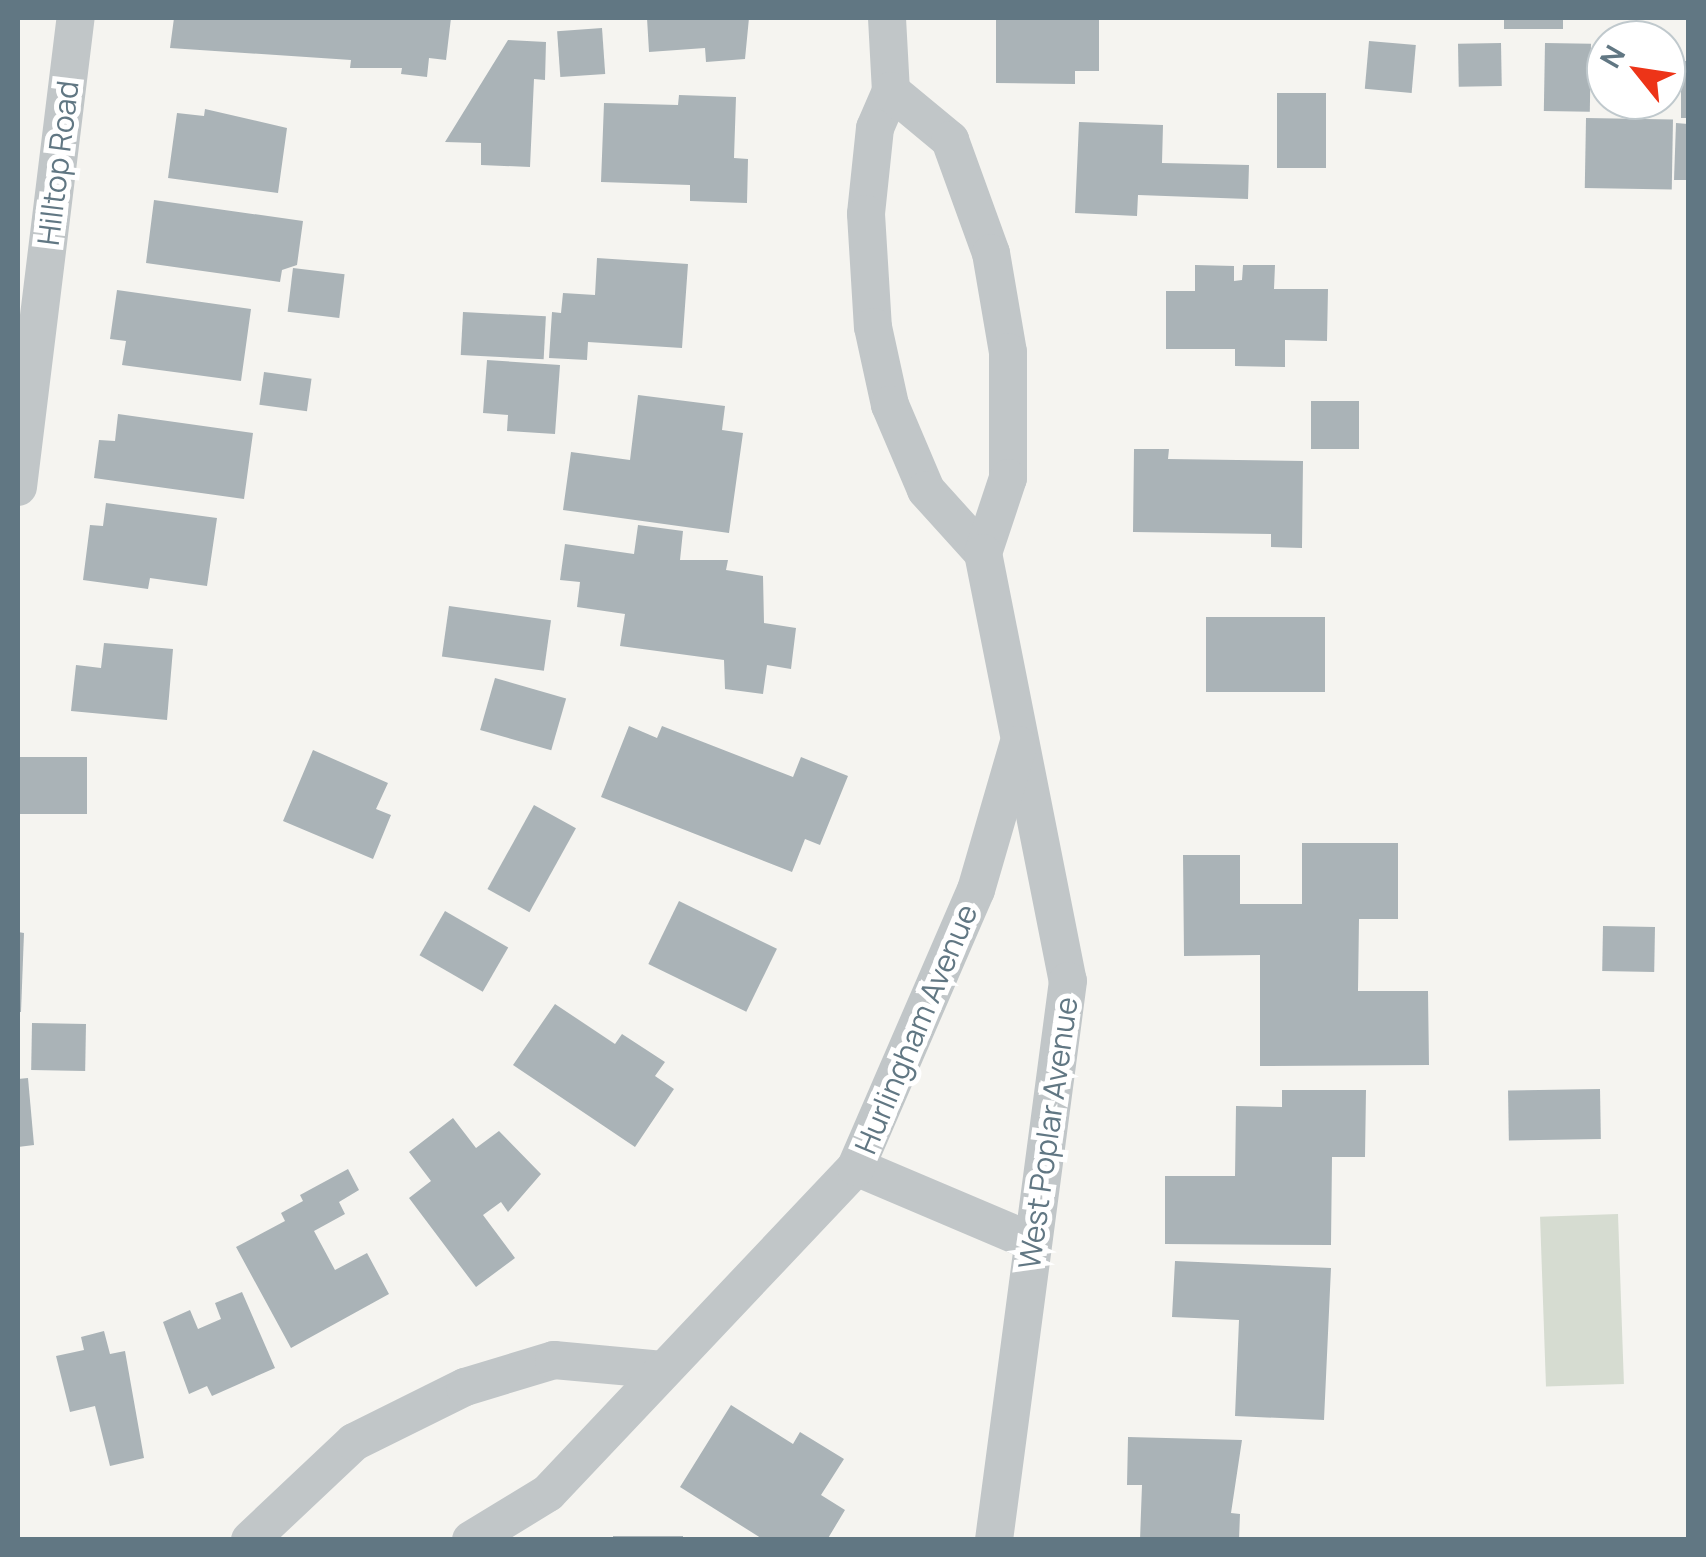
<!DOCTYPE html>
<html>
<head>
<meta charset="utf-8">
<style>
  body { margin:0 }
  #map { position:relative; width:1706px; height:1557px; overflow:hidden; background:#f5f4f0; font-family:Manrope,sans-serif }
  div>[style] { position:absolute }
  .green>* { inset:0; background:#d6dcd1; transform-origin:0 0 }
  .building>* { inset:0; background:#aab3b7; transform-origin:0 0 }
  .minor>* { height:38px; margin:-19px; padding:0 19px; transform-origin:19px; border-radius:19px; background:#c1c6c8 }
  span { translate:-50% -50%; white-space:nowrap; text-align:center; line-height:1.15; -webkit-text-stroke:10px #fff; paint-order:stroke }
  .street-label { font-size:30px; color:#617783 }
  .frame { position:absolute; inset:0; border:20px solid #617783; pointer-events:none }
  .north { position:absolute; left:1586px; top:20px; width:100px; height:100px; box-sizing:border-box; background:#fff; border:2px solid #c0c9cd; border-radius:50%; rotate:300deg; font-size:28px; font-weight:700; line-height:40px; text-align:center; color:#617783 }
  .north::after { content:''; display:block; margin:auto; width:35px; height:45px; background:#ed3418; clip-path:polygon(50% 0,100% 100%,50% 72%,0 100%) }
</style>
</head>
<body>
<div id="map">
  <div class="green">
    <div style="left:1618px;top:1214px;width:170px;height:78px;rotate:88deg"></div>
  </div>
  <div class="building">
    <div style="clip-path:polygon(174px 18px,451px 18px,446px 60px,429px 58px,427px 77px,401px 74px,402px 68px,350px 68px,351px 60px,170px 48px)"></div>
    <div style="clip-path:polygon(647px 18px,749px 18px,745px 59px,706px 62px,705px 48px,649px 52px)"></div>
    <div style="clip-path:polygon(996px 18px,1099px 18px,1099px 71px,1075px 71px,1075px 84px,996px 83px)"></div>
    <div style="left:1504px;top:18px;width:59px;height:11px"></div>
    <div style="left:602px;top:28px;width:46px;height:45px;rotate:86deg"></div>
    <div style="clip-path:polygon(508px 40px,546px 42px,545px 80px,534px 79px,530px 167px,481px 165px,481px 143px,445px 142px)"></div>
    <div style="left:1369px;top:41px;width:47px;height:48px;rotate:5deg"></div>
    <div style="left:1501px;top:43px;width:43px;height:43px;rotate:89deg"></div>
    <div style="left:1545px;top:43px;width:46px;height:68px;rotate:1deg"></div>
    <div style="left:1681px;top:61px;width:7px;height:57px"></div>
    <div style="left:1277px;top:93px;width:49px;height:75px"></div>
    <div style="clip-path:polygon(679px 95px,736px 97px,734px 158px,748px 159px,747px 203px,690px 201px,690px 185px,601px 182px,604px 103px,678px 105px)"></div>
    <div style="clip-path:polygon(205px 109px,287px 128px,278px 193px,168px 178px,177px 113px,204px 116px)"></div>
    <div style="left:1586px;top:118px;width:87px;height:70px;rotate:1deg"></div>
    <div style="clip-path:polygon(1079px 122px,1163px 125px,1162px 163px,1249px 165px,1248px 199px,1138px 195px,1137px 216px,1075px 213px)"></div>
    <div style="clip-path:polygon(1676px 123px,1688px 124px,1688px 180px,1674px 180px)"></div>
    <div style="clip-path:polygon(154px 200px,303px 221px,297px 265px,282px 270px,280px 282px,146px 263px)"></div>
    <div style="clip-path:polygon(597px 258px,688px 264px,682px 348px,588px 342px,587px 360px,549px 358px,552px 312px,561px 313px,563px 293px,595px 295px)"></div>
    <div style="clip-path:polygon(1195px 265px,1234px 266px,1234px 281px,1242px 280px,1243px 265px,1275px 265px,1274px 289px,1328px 289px,1327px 341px,1285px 340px,1285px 367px,1235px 366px,1235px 349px,1166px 349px,1166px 291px,1195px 291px)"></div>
    <div style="left:293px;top:268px;width:52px;height:44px;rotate:7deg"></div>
    <div style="clip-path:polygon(117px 290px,251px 309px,241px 381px,122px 365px,126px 341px,110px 339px)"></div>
    <div style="left:463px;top:312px;width:83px;height:43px;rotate:3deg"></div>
    <div style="clip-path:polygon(487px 360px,560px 365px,555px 434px,507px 431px,508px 415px,483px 413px)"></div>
    <div style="left:264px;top:372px;width:48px;height:33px;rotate:8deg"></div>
    <div style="clip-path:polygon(638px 395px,725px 406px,722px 430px,743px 433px,729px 533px,563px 510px,571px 452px,630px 460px)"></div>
    <div style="left:1311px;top:401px;width:48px;height:48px"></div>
    <div style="clip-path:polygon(118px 414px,253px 433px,244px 499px,94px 478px,99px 440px,115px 441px)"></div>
    <div style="clip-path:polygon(1134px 449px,1169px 449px,1168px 459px,1303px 461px,1302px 548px,1271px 547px,1271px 534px,1133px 532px)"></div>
    <div style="clip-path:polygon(106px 503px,217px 518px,207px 586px,150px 578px,148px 589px,83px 580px,90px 525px,103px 526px)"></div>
    <div style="clip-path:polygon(638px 525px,683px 531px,680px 560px,728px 560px,726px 570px,763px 576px,764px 623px,796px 628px,791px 669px,767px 665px,763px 694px,725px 689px,724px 660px,620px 646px,625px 614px,577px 607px,580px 582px,560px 580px,565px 544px,634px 554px)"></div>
    <div style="left:449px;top:606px;width:103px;height:51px;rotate:8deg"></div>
    <div style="left:1206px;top:617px;width:119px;height:75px"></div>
    <div style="clip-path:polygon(104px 643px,173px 649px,167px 720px,71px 711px,76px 665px,101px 668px)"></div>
    <div style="left:495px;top:678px;width:74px;height:54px;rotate:16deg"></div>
    <div style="clip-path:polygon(629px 726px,657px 738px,662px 726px,793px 777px,801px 757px,848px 776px,820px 845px,805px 839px,792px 872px,601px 797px)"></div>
    <div style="clip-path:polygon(313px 750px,388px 783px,376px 809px,391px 815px,373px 859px,283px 821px)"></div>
    <div style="left:18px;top:757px;width:69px;height:57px"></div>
    <div style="left:534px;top:805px;width:48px;height:96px;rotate:29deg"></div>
    <div style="clip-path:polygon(1302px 843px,1398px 843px,1398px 919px,1359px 919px,1358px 991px,1428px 991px,1429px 1065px,1260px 1066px,1260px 955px,1184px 956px,1183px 855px,1240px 855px,1240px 904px,1302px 904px)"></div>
    <div style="left:679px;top:901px;width:109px;height:70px;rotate:26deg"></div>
    <div style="left:445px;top:911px;width:73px;height:51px;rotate:30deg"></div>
    <div style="left:1603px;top:926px;width:52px;height:45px;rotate:1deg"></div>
    <div style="clip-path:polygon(18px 932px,24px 933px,21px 1012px,18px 1012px)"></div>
    <div style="clip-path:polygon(555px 1004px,615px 1044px,622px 1034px,665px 1062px,655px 1076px,674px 1089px,635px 1147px,513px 1065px)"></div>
    <div style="left:32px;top:1023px;width:54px;height:47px;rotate:1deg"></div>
    <div style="clip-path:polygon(28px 1078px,34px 1145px,18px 1147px,18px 1079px)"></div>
    <div style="left:1600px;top:1089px;width:50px;height:92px;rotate:89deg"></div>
    <div style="clip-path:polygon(1282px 1090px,1366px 1090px,1365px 1157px,1332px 1157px,1331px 1245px,1165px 1244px,1165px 1176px,1235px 1176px,1236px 1106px,1282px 1107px)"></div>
    <div style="clip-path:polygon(453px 1118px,476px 1148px,499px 1131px,541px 1174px,508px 1212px,501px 1202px,483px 1215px,515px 1258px,476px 1287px,409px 1198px,431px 1181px,409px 1152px)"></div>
    <div style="clip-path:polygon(348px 1169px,359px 1190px,339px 1202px,345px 1214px,314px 1231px,335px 1270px,367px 1253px,389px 1294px,291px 1348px,236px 1247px,285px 1221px,281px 1213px,303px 1201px,300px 1195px)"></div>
    <div style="clip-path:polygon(1175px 1261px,1331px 1268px,1324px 1420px,1235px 1416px,1239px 1320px,1172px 1317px)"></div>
    <div style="clip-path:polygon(242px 1292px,275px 1368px,212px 1396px,207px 1386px,189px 1394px,163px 1322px,190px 1310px,198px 1329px,221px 1319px,215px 1303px)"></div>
    <div style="clip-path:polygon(104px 1331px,110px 1354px,125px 1351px,144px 1458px,110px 1466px,95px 1406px,70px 1412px,56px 1356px,84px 1350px,81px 1337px)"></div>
    <div style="clip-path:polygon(731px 1405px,793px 1444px,800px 1432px,844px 1459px,821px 1495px,845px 1510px,827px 1540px,764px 1540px,680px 1487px)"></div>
    <div style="clip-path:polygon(1128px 1437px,1242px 1440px,1231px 1513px,1240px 1514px,1239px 1540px,1140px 1540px,1142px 1485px,1127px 1485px)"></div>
    <div style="left:613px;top:1536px;width:70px;height:4px"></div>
  </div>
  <div class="minor">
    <div style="left:887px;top:18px;width:73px;rotate:86.9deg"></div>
    <div style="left:891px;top:91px;width:40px;rotate:113.4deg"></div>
    <div style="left:875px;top:128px;width:86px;rotate:96deg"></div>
    <div style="left:866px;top:214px;width:113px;rotate:86.5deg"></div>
    <div style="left:873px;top:327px;width:80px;rotate:77.7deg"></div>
    <div style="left:890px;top:405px;width:92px;rotate:67deg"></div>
    <div style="left:926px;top:490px;width:85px;rotate:47.9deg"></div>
    <div style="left:891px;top:91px;width:77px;rotate:39.7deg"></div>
    <div style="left:950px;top:140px;width:120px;rotate:70.1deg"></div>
    <div style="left:991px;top:253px;width:100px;rotate:80.3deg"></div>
    <div style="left:1008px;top:352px;width:126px;rotate:90deg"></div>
    <div style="left:1008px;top:478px;width:79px;rotate:108.4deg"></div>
    <div style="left:983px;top:553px;width:436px;rotate:78.8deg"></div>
    <div style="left:1068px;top:981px;width:564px;rotate:97.54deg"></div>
    <div style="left:18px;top:487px;width:473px;rotate:-83deg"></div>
    <div style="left:856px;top:1167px;width:192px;rotate:23deg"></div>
    <div style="left:250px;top:1540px;width:143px;rotate:-43.3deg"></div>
    <div style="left:354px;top:1442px;width:124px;rotate:-26.4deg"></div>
    <div style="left:465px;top:1387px;width:93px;rotate:-16.9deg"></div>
    <div style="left:554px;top:1360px;width:109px;rotate:5.2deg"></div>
    <div style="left:471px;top:1540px;width:90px;rotate:-31.4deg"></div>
    <div style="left:548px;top:1493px;width:448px;rotate:-46.6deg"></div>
    <div style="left:856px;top:1167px;width:302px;rotate:-66.6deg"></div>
    <div style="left:976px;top:890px;width:151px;rotate:-73.8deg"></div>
  </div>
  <div class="street-label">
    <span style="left:58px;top:163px;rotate:-83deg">Hilltop Road</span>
    <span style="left:916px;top:1029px;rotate:-67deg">Hurlingham Avenue</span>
    <span style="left:1048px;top:1133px;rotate:-82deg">West Poplar Avenue</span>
  </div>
  <div class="frame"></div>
  <div class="north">N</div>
</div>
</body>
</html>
